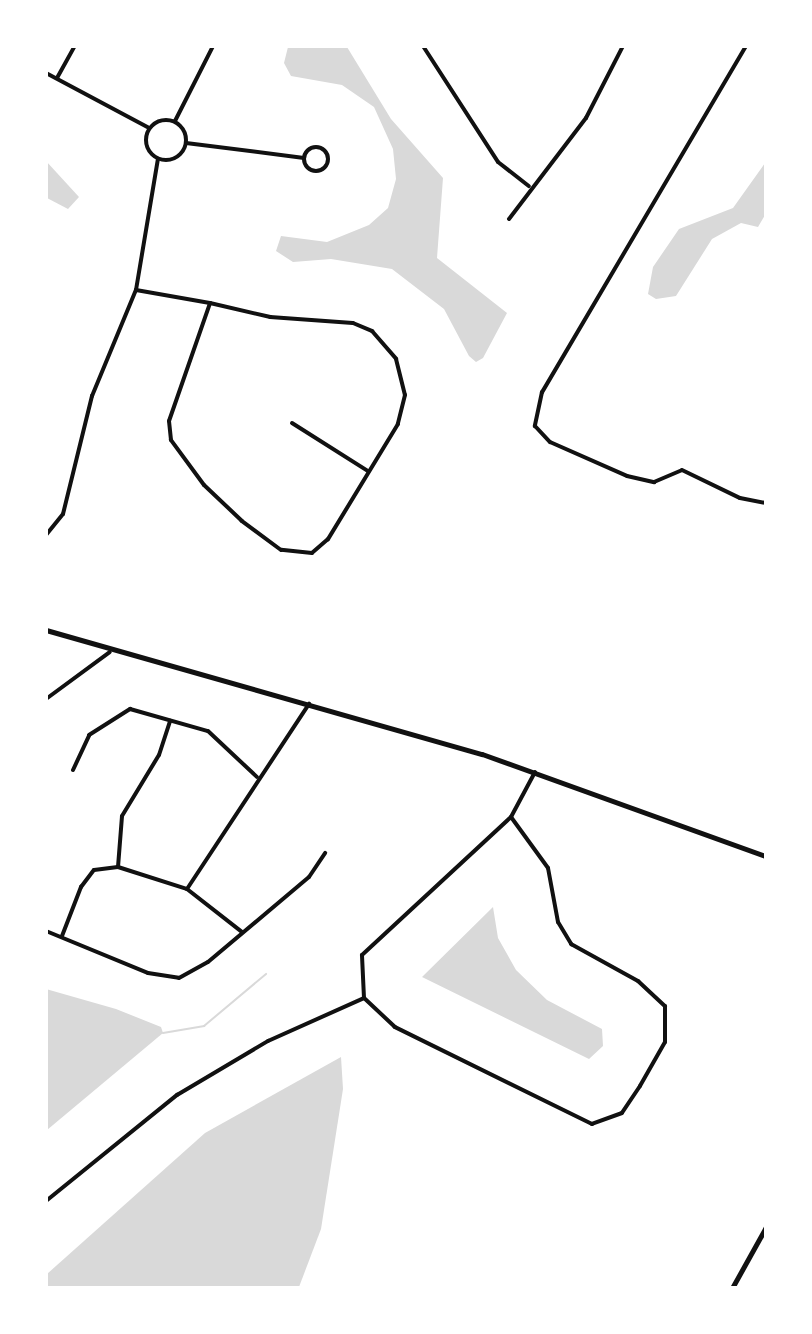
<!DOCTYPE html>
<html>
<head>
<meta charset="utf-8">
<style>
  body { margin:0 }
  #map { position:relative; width:812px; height:1334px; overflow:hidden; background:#fff; font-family:Ubuntu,sans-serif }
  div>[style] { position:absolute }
  .water>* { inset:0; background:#d9d9d9 }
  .stream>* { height:2px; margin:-1px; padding:0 1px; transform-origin:1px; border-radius:1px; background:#d9d9d9 }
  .minor>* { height:4px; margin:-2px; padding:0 2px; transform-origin:2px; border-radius:2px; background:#111 }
  .minor>.ring { margin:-2px; padding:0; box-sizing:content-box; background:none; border:4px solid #111; border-radius:50% }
  .secondary>* { height:5px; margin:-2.5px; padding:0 2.5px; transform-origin:2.5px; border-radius:2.5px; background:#111 }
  span { translate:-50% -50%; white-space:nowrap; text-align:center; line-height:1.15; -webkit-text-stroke:5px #fff; paint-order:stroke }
  .frame { position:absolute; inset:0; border:48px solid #fff; pointer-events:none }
</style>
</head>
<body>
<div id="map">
  <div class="water">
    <div style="clip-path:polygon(288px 47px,347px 47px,391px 119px,443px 178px,437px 258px,507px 313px,483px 358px,476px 362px,469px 356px,444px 309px,392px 269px,331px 259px,293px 262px,276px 251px,281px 236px,327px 242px,369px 225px,388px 208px,396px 179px,393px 149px,374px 107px,342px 85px,291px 76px,284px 63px)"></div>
    <div style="clip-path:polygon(46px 161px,79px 197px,68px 209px,47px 198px)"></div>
    <div style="clip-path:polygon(765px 163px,765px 215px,758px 227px,741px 223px,712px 239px,676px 296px,656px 299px,648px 294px,653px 267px,679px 229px,733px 208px)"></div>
    <div style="clip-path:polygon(493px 907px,498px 938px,516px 970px,547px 1000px,602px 1029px,603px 1046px,589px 1059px,422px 977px)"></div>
    <div style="clip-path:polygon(46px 989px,116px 1009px,161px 1027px,163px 1033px,47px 1130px)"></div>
    <div style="clip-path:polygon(341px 1057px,343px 1089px,321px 1229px,299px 1287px,47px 1287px,47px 1274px,205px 1133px)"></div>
  </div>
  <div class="stream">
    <div style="left:163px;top:1033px;width:42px;rotate:-9.7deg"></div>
    <div style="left:204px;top:1026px;width:81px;rotate:-40deg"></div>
  </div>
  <div class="minor">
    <div style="left:423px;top:46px;width:138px;rotate:57.1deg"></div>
    <div style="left:498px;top:162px;width:39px;rotate:38deg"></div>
    <div style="left:746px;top:46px;width:402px;rotate:120.5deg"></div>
    <div style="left:542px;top:392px;width:35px;rotate:102deg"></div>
    <div style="left:535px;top:426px;width:22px;rotate:47deg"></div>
    <div style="left:550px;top:442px;width:84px;rotate:23.8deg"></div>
    <div style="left:627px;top:476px;width:28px;rotate:13deg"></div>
    <div style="left:654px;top:482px;width:30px;rotate:-23deg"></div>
    <div style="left:682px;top:470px;width:64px;rotate:25.8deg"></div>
    <div style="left:740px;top:498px;width:26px;rotate:11deg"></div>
    <div style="left:46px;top:73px;width:117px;rotate:28.1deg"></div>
    <div style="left:57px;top:78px;width:37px;rotate:-61deg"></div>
    <div class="ring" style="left:146px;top:120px;width:36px;height:36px"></div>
    <div style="left:175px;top:121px;width:84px;rotate:-63.1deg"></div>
    <div style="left:186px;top:143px;width:119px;rotate:7.2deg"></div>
    <div class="ring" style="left:304px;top:147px;width:20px;height:20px"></div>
    <div style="left:509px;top:219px;width:127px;rotate:-52.7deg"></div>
    <div style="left:586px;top:118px;width:81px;rotate:-62.8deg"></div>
    <div style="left:136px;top:290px;width:75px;rotate:10deg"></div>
    <div style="left:210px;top:303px;width:62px;rotate:13.1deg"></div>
    <div style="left:270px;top:317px;width:83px;rotate:4.1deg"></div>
    <div style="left:353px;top:323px;width:21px;rotate:23deg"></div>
    <div style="left:372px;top:331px;width:37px;rotate:49deg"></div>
    <div style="left:396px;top:359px;width:37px;rotate:76deg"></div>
    <div style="left:405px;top:395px;width:30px;rotate:104deg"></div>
    <div style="left:398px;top:424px;width:135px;rotate:121.3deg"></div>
    <div style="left:328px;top:539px;width:21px;rotate:139deg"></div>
    <div style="left:312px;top:553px;width:31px;rotate:-174deg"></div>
    <div style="left:281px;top:550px;width:49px;rotate:-143.4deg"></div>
    <div style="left:242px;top:521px;width:52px;rotate:-136.5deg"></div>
    <div style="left:204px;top:485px;width:56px;rotate:-126.3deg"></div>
    <div style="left:171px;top:440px;width:19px;rotate:-96deg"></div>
    <div style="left:169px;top:421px;width:125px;rotate:-70.8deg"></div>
    <div style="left:292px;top:423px;width:90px;rotate:32.3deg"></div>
    <div style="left:46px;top:535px;width:27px;rotate:-51deg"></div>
    <div style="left:63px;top:514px;width:122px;rotate:-76.2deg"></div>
    <div style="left:92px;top:396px;width:115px;rotate:-67.5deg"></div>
    <div style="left:136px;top:290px;width:133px;rotate:-80.5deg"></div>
    <div style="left:46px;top:699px;width:79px;rotate:-36.3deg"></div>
    <div style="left:73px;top:770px;width:38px;rotate:-65deg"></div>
    <div style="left:89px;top:735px;width:49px;rotate:-32.4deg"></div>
    <div style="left:130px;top:709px;width:81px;rotate:15.8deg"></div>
    <div style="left:208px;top:731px;width:67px;rotate:43.2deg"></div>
    <div style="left:511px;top:817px;width:63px;rotate:54deg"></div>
    <div style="left:548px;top:868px;width:55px;rotate:79.5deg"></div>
    <div style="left:558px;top:922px;width:26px;rotate:59deg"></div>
    <div style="left:571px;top:944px;width:77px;rotate:28.9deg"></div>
    <div style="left:638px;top:981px;width:37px;rotate:43deg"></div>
    <div style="left:665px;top:1006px;width:36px;rotate:90deg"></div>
    <div style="left:665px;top:1042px;width:51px;rotate:119.6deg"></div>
    <div style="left:640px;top:1086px;width:32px;rotate:124deg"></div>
    <div style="left:622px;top:1113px;width:32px;rotate:160deg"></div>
    <div style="left:592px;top:1124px;width:220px;rotate:-153.8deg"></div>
    <div style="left:395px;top:1027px;width:42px;rotate:-136.9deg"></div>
    <div style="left:364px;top:998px;width:43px;rotate:-92.7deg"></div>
    <div style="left:362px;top:955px;width:203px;rotate:-42.8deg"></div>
    <div style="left:511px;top:817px;width:51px;rotate:-61.9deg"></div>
    <div style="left:118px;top:867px;width:51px;rotate:-85.5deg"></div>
    <div style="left:122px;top:816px;width:71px;rotate:-58.8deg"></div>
    <div style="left:159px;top:755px;width:36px;rotate:-72deg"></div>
    <div style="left:187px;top:889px;width:222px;rotate:-56.6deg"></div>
    <div style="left:46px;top:931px;width:110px;rotate:22.4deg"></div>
    <div style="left:148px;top:973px;width:31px;rotate:9deg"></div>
    <div style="left:179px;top:978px;width:33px;rotate:-29deg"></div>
    <div style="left:208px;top:962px;width:132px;rotate:-40.1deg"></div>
    <div style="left:309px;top:877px;width:29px;rotate:-56deg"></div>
    <div style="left:62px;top:936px;width:53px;rotate:-68.8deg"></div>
    <div style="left:81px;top:887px;width:21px;rotate:-53deg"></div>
    <div style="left:94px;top:870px;width:24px;rotate:-7deg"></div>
    <div style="left:118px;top:867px;width:72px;rotate:17.7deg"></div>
    <div style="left:187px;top:889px;width:70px;rotate:38deg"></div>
    <div style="left:46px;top:1201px;width:169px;rotate:-39deg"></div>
    <div style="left:177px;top:1095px;width:106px;rotate:-30.7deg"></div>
    <div style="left:268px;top:1041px;width:105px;rotate:-24.1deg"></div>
  </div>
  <div class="secondary">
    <div style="left:46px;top:630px;width:453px;rotate:15.9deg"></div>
    <div style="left:482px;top:754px;width:302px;rotate:19.8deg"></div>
    <div style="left:732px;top:1288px;width:70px;rotate:-60.9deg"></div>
  </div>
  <div class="frame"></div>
</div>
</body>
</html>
